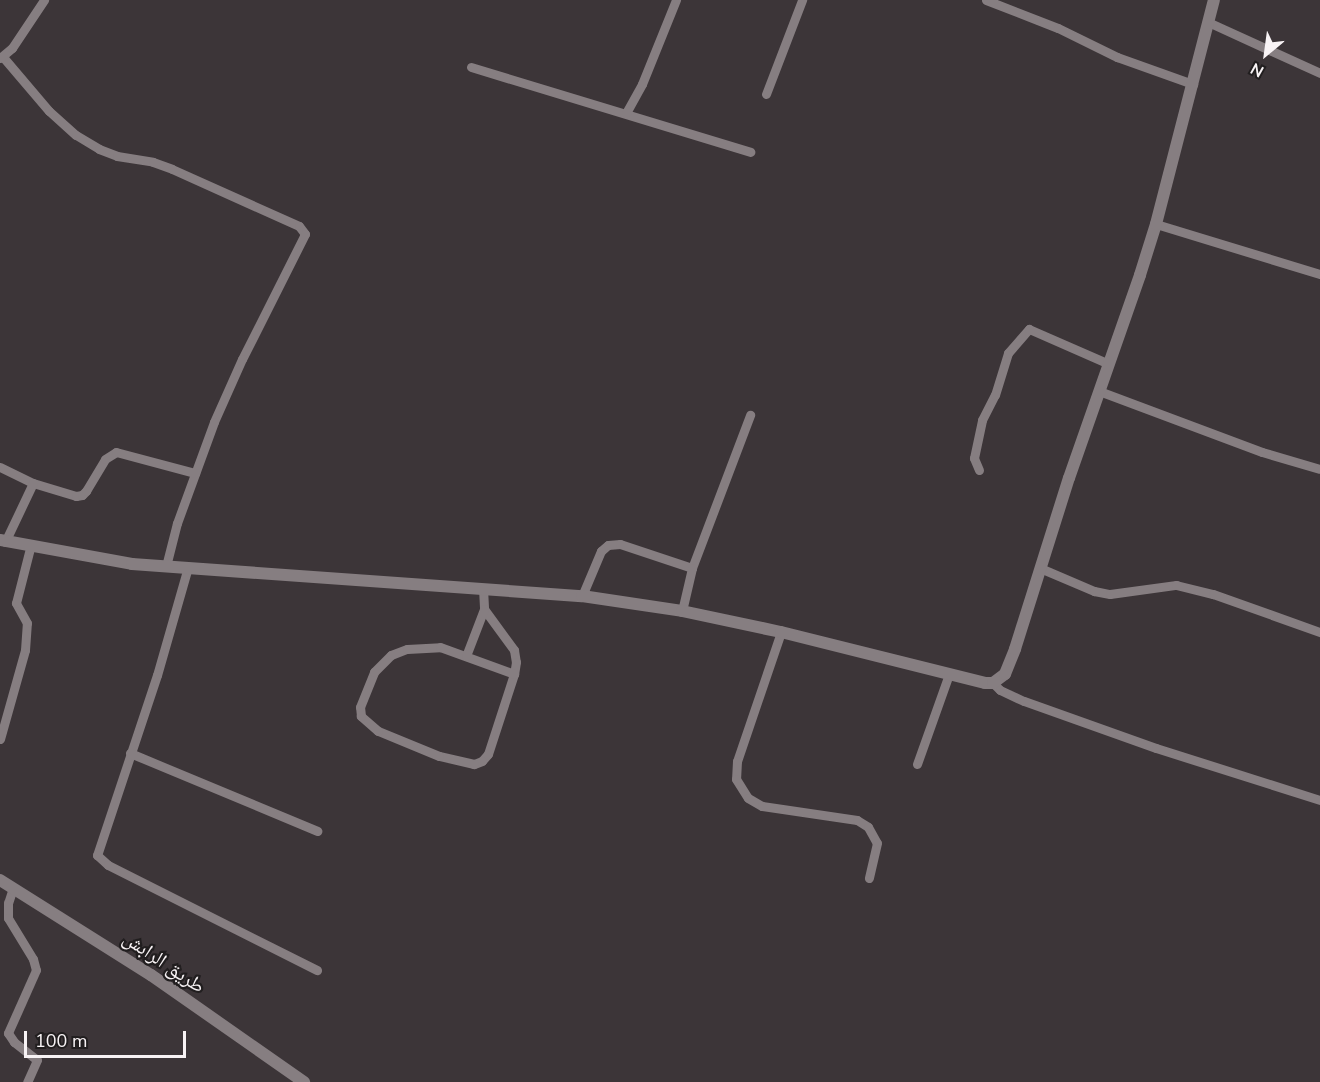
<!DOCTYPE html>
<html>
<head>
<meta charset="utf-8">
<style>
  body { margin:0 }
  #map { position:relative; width:1320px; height:1082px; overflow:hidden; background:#3c3538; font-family:"Nunito Sans","Noto Naskh Arabic",sans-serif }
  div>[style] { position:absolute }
  .minor>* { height:9px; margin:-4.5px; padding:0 4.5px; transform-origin:4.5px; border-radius:4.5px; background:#867e81 }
  .tertiary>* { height:12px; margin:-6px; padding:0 6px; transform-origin:6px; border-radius:6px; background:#867e81 }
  span { translate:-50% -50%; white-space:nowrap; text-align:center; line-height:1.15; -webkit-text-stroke:4.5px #211e1f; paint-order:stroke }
  .street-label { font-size:20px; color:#f8f3f5 }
  .north { position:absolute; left:1236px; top:24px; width:60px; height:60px; -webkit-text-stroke:4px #211e1f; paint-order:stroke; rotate:209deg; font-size:16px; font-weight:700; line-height:24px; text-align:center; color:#f8f3f5 }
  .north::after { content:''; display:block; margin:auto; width:21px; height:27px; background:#f8f3f5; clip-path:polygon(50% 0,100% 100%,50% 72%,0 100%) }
  .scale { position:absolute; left:24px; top:1031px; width:162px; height:27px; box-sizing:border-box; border:3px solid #f8f3f5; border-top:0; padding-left:8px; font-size:18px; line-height:21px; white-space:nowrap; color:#f8f3f5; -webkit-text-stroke:4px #211e1f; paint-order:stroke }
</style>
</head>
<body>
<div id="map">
  <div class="minor">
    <div style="left:986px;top:0;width:77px;rotate:21.3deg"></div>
    <div style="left:1058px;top:28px;width:66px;rotate:26.2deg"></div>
    <div style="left:1117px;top:57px;width:81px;rotate:19.6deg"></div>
    <div style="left:1208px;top:22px;width:123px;rotate:24.5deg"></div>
    <div style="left:3px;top:57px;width:71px;rotate:49.6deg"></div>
    <div style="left:49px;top:111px;width:36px;rotate:42deg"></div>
    <div style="left:76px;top:135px;width:27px;rotate:31deg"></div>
    <div style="left:99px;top:149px;width:19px;rotate:21deg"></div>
    <div style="left:117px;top:156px;width:36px;rotate:9deg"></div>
    <div style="left:153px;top:162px;width:20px;rotate:20deg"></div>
    <div style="left:172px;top:169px;width:139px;rotate:24.2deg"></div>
    <div style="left:299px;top:226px;width:10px;rotate:53deg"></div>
    <div style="left:305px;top:234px;width:140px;rotate:116.7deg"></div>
    <div style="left:242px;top:359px;width:69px;rotate:114deg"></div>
    <div style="left:214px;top:422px;width:108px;rotate:110.1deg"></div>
    <div style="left:177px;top:523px;width:44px;rotate:104.3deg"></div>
    <div style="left:0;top:58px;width:16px;rotate:-40deg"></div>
    <div style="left:12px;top:48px;width:58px;rotate:-56.3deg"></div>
    <div style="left:471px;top:67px;width:292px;rotate:16.9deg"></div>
    <div style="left:766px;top:94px;width:101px;rotate:-69deg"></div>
    <div style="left:626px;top:113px;width:33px;rotate:-61deg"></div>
    <div style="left:642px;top:84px;width:91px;rotate:-68deg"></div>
    <div style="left:1156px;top:224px;width:171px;rotate:17deg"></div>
    <div style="left:1099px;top:391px;width:174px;rotate:20.5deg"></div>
    <div style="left:1262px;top:452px;width:60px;rotate:16.3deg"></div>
    <div style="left:0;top:467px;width:37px;rotate:26deg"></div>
    <div style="left:33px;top:483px;width:45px;rotate:16.8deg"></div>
    <div style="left:76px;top:496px;width:6px;rotate:-9deg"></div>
    <div style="left:82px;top:495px;width:6px;rotate:-45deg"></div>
    <div style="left:86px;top:491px;width:37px;rotate:-59deg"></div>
    <div style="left:105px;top:459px;width:13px;rotate:-32deg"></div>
    <div style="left:116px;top:452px;width:82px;rotate:14.9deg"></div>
    <div style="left:979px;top:470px;width:13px;rotate:-113deg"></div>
    <div style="left:974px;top:458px;width:39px;rotate:-78deg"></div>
    <div style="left:982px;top:420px;width:28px;rotate:-63deg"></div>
    <div style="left:995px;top:395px;width:44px;rotate:-72.8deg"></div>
    <div style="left:1008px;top:353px;width:32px;rotate:-49deg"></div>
    <div style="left:1029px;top:329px;width:87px;rotate:23.6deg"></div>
    <div style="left:5px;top:542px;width:65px;rotate:-64.6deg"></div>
    <div style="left:188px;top:567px;width:112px;rotate:106deg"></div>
    <div style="left:157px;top:675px;width:190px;rotate:108.4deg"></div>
    <div style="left:97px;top:855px;width:15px;rotate:42deg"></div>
    <div style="left:108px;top:865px;width:234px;rotate:26.7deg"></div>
    <div style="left:1040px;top:568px;width:59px;rotate:23.1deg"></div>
    <div style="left:1094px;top:591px;width:16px;rotate:11deg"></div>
    <div style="left:1110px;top:594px;width:67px;rotate:-7.8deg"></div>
    <div style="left:1176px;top:585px;width:38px;rotate:14deg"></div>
    <div style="left:1213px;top:594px;width:114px;rotate:19.6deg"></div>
    <div style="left:483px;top:588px;width:21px;rotate:87deg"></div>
    <div style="left:484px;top:609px;width:51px;rotate:53.8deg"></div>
    <div style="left:514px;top:650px;width:12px;rotate:81deg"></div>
    <div style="left:516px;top:662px;width:12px;rotate:99deg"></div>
    <div style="left:514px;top:674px;width:84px;rotate:108deg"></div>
    <div style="left:488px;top:754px;width:9px;rotate:131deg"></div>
    <div style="left:482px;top:761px;width:9px;rotate:159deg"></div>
    <div style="left:474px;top:764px;width:36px;rotate:-167deg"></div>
    <div style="left:439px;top:756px;width:66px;rotate:-157.7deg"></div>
    <div style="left:378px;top:731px;width:23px;rotate:-139deg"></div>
    <div style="left:361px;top:716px;width:9px;rotate:-96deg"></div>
    <div style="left:360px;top:707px;width:38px;rotate:-68deg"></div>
    <div style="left:374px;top:672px;width:24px;rotate:-45deg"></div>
    <div style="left:391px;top:655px;width:17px;rotate:-21deg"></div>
    <div style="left:407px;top:649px;width:33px;rotate:-3deg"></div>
    <div style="left:440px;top:647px;width:79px;rotate:20deg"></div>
    <div style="left:582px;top:596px;width:49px;rotate:-67.1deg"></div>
    <div style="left:601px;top:551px;width:9px;rotate:-41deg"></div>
    <div style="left:608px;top:545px;width:12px;rotate:-5deg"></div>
    <div style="left:620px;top:544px;width:76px;rotate:18.4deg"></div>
    <div style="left:692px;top:568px;width:164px;rotate:-69.2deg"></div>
    <div style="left:682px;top:611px;width:44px;rotate:-76.9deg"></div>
    <div style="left:781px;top:632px;width:136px;rotate:108.8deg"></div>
    <div style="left:737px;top:761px;width:18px;rotate:93deg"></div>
    <div style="left:736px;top:779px;width:22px;rotate:58deg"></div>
    <div style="left:748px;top:798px;width:16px;rotate:30deg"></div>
    <div style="left:762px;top:806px;width:96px;rotate:8.4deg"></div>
    <div style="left:857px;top:820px;width:13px;rotate:32deg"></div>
    <div style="left:868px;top:827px;width:18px;rotate:61deg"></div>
    <div style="left:877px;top:843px;width:36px;rotate:103deg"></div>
    <div style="left:466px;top:656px;width:50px;rotate:-69deg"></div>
    <div style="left:993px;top:683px;width:10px;rotate:45deg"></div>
    <div style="left:1000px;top:690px;width:26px;rotate:25deg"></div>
    <div style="left:1024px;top:701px;width:140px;rotate:19.6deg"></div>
    <div style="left:1156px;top:748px;width:172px;rotate:17.6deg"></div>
    <div style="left:0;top:739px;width:92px;rotate:-74.3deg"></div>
    <div style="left:25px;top:650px;width:27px;rotate:-86deg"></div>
    <div style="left:27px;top:623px;width:23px;rotate:-119deg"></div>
    <div style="left:16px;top:603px;width:57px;rotate:-75.7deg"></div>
    <div style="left:130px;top:753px;width:203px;rotate:22.6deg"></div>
    <div style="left:917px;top:764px;width:96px;rotate:-70.4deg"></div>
    <div style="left:13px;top:888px;width:16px;rotate:108deg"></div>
    <div style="left:8px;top:903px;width:15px;rotate:90deg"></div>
    <div style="left:8px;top:918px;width:48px;rotate:58.6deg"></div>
    <div style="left:33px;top:959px;width:11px;rotate:75deg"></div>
    <div style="left:36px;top:970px;width:69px;rotate:114deg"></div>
    <div style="left:8px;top:1033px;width:11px;rotate:56deg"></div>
    <div style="left:14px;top:1042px;width:29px;rotate:38deg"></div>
    <div style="left:37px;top:1060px;width:24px;rotate:114deg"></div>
  </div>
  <div class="tertiary">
    <div style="left:0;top:540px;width:134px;rotate:10.3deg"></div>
    <div style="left:132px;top:564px;width:451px;rotate:4.1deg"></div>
    <div style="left:582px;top:596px;width:101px;rotate:8.5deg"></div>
    <div style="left:682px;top:611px;width:101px;rotate:12deg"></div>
    <div style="left:781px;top:632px;width:210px;rotate:14deg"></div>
    <div style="left:985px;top:683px;width:8px"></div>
    <div style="left:993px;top:683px;width:15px;rotate:-37deg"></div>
    <div style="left:1005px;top:674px;width:27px;rotate:-68deg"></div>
    <div style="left:1015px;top:649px;width:179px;rotate:-72.5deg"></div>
    <div style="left:1069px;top:478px;width:215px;rotate:-70.7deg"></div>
    <div style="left:1140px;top:275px;width:53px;rotate:-72.6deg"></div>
    <div style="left:1156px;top:224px;width:231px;rotate:-75.5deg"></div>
    <div style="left:0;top:880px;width:178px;rotate:32.2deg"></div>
    <div style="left:151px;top:975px;width:187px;rotate:35deg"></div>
  </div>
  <div class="street-label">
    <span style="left:164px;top:962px;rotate:34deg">طريق الرابش</span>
  </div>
  <div class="north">N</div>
  <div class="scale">100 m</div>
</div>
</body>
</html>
